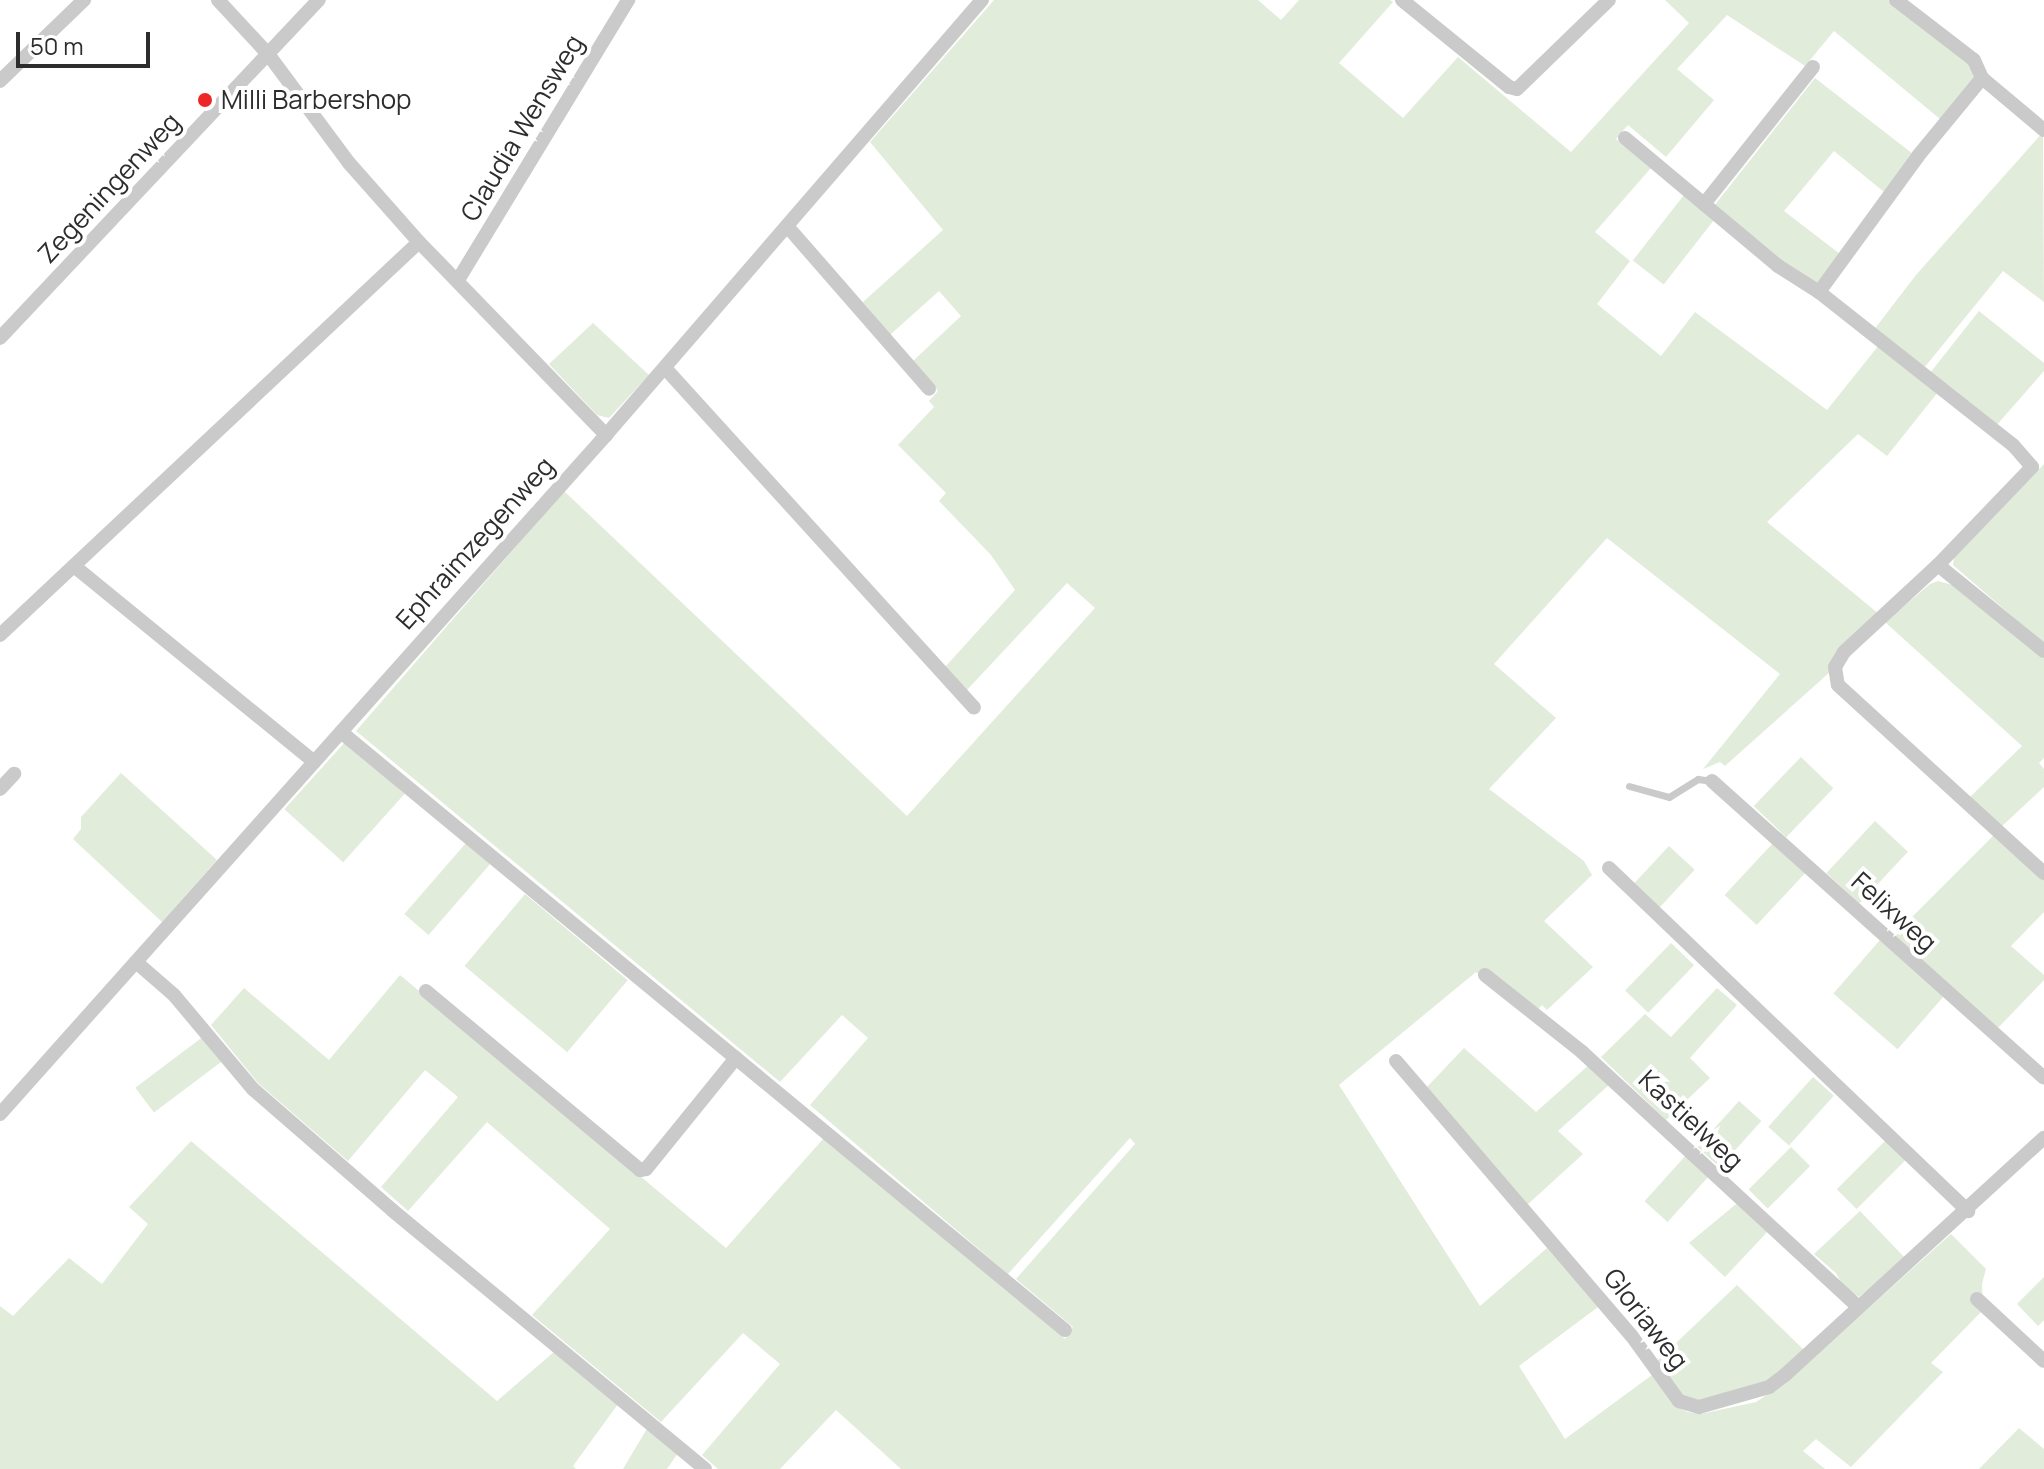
<!DOCTYPE html>
<html>
<head>
<meta charset="utf-8">
<style>
  body { margin:0 }
  #map { position:relative; width:2044px; height:1469px; overflow:hidden; background:#fff; font-family:Manrope,sans-serif }
  div>[style] { position:absolute }
  .green>* { inset:0; background:#e2ecda; transform-origin:0 0 }
  .lane>* { height:7px; margin:-3.5px; padding:0 3.5px; transform-origin:3.5px; border-radius:3.5px; background:#cacaca }
  .street>* { height:14px; margin:-7px; padding:0 7px; transform-origin:7px; border-radius:7px; background:#cacaca }
  .dots>* { width:22px; height:22px; translate:-50% -50%; box-sizing:border-box; border:4px solid #fff; border-radius:50% }
  span { translate:-50% -50%; white-space:nowrap; text-align:center; line-height:1.15; -webkit-text-stroke:8px #fff; paint-order:stroke }
  .poi-label { font-size:26px; color:#2d2d2d }
  .left { translate:0 -50%; text-align:left }
  .street-label { font-size:26px; color:#2d2d2d }
  .scale { position:absolute; left:16px; top:32px; width:134px; height:36px; box-sizing:border-box; border:4px solid #2d2d2d; border-top:0; padding-left:10px; font-size:24px; line-height:28px; white-space:nowrap; color:#2d2d2d; -webkit-text-stroke:6px #fff; paint-order:stroke }
</style>
</head>
<body>
<div id="map">
  <div class="green">
    <div style="clip-path:polygon(994px 0,1258px 0,1281px 20px,1299px 0,1390px 0,1393px 2px,1339px 63px,1403px 118px,1458px 57px,1571px 152px,1689px 23px,1665px 0,1888px 0,1969px 61px,1976px 78px,1940px 119px,1834px 31px,1805px 66px,1727px 15px,1677px 69px,1714px 100px,1666px 157px,1628px 125px,1616px 139px,1651px 168px,1595px 232px,1630px 261px,1597px 304px,1661px 356px,1695px 312px,1827px 410px,1879px 345px,1938px 392px,1887px 456px,1858px 434px,1767px 522px,1879px 614px,1834px 655px,1830px 672px,1725px 766px,1720px 762px,1703px 769px,1780px 674px,1607px 538px,1494px 664px,1556px 718px,1489px 789px,1584px 861px,1592px 875px,1544px 921px,1593px 967px,1547px 1010px,1542px 1005px,1535px 1013px,1515px 1005px,1476px 972px,1339px 1085px,1480px 1306px,1547px 1248px,1598px 1307px,1519px 1366px,1565px 1439px,1652px 1375px,1677px 1407px,1688px 1412px,1701px 1414px,1756px 1402px,1785px 1383px,1951px 1234px,1986px 1269px,1982px 1284px,1983px 1310px,1931px 1363px,1943px 1372px,1851px 1467px,1816px 1439px,1803px 1451px,1825px 1469px,901px 1469px,836px 1410px,780px 1469px,718px 1469px,702px 1455px,780px 1364px,743px 1333px,661px 1422px,532px 1315px,610px 1229px,487px 1122px,408px 1211px,381px 1187px,458px 1097px,425px 1070px,348px 1161px,258px 1083px,211px 1025px,244px 988px,329px 1060px,400px 975px,726px 1248px,824px 1138px,1065px 1339px,1073px 1327px,1016px 1279px,1135px 1144px,1130px 1138px,1008px 1274px,810px 1105px,868px 1038px,842px 1015px,780px 1082px,356px 731px,564px 491px,907px 816px,1095px 608px,1067px 583px,966px 691px,945px 667px,1015px 590px,991px 555px,939px 501px,946px 493px,898px 445px,934px 407px,929px 401px,938px 391px,913px 361px,961px 316px,939px 291px,890px 335px,863px 302px,943px 230px,870px 142px)"></div>
    <div style="clip-path:polygon(1815px 78px,1913px 154px,1884px 192px,1834px 151px,1784px 211px,1840px 254px,1816px 285px,1777px 258px,1714px 206px)"></div>
    <div style="clip-path:polygon(2043px 132px,2044px 302px,2003px 271px,1924px 368px,1873px 331px,1916px 275px)"></div>
    <div style="left:1684px;top:195px;width:39px;height:83px;rotate:38deg"></div>
    <div style="clip-path:polygon(1979px 311px,2044px 363px,2044px 371px,1995px 427px,1930px 373px)"></div>
    <div style="clip-path:polygon(593px 323px,649px 375px,609px 418px,597px 415px,549px 364px)"></div>
    <div style="clip-path:polygon(2044px 464px,2044px 644px,1953px 565px,1954px 558px)"></div>
    <div style="clip-path:polygon(1938px 581px,1956px 586px,2044px 657px,2044px 758px,2039px 763px,2044px 769px,2044px 787px,2000px 828px,1969px 798px,2022px 746px,1885px 622px,1930px 584px)"></div>
    <div style="left:346px;top:741px;width:79px;height:92px;rotate:42deg"></div>
    <div style="left:1801px;top:757px;width:45px;height:68px;rotate:44deg"></div>
    <div style="clip-path:polygon(121px 773px,217px 860px,162px 922px,73px 839px,81px 829px,81px 817px)"></div>
    <div style="left:1875px;top:821px;width:45px;height:71px;rotate:43deg"></div>
    <div style="clip-path:polygon(1995px 834px,2044px 879px,2044px 912px,2011px 946px,2044px 975px,2044px 980px,1997px 1029px,1894px 935px)"></div>
    <div style="left:466px;top:843px;width:32px;height:94px;rotate:41deg"></div>
    <div style="left:1773px;top:843px;width:44px;height:71px;rotate:43deg"></div>
    <div style="left:1669px;top:846px;width:35px;height:51px;rotate:43deg"></div>
    <div style="left:525px;top:894px;width:134px;height:94px;rotate:40deg"></div>
    <div style="left:1880px;top:940px;width:85px;height:71px;rotate:41deg"></div>
    <div style="left:1671px;top:943px;width:32px;height:66px;rotate:44deg"></div>
    <div style="clip-path:polygon(1717px 988px,1737px 1005px,1690px 1058px,1710px 1078px,1666px 1120px,1601px 1057px,1645px 1014px,1671px 1037px)"></div>
    <div style="left:204px;top:1036px;width:31px;height:86px;rotate:53deg"></div>
    <div style="clip-path:polygon(1464px 1048px,1536px 1112px,1590px 1064px,1610px 1084px,1558px 1131px,1583px 1154px,1527px 1205px,1426px 1088px)"></div>
    <div style="left:1813px;top:1077px;width:28px;height:67px;rotate:42deg"></div>
    <div style="left:1739px;top:1101px;width:30px;height:62px;rotate:42deg"></div>
    <div style="left:1887px;top:1139px;width:28px;height:71px;rotate:45deg"></div>
    <div style="clip-path:polygon(191px 1141px,497px 1401px,555px 1351px,618px 1404px,573px 1466px,576px 1469px,0 1469px,0 1306px,13px 1316px,69px 1258px,102px 1284px,148px 1224px,129px 1207px)"></div>
    <div style="left:1791px;top:1147px;width:27px;height:60px;rotate:45deg"></div>
    <div style="left:1688px;top:1153px;width:31px;height:65px;rotate:42deg"></div>
    <div style="clip-path:polygon(1741px 1200px,1770px 1229px,1725px 1277px,1689px 1243px)"></div>
    <div style="clip-path:polygon(1860px 1211px,1906px 1259px,1859px 1297px,1843px 1286px,1836px 1273px,1814px 1254px)"></div>
    <div style="clip-path:polygon(2044px 1277px,2044px 1320px,2038px 1326px,2017px 1304px)"></div>
    <div style="clip-path:polygon(1737px 1285px,1805px 1351px,1770px 1382px,1698px 1402px,1682px 1397px,1657px 1361px)"></div>
    <div style="clip-path:polygon(648px 1427px,678px 1453px,667px 1469px,623px 1469px)"></div>
    <div style="clip-path:polygon(2019px 1428px,2044px 1449px,2044px 1469px,1979px 1469px)"></div>
  </div>
  <div class="lane">
    <div style="left:1629px;top:786px;width:41px;rotate:15.4deg"></div>
    <div style="left:1669px;top:797px;width:34px;rotate:-32deg"></div>
    <div style="left:1698px;top:779px;width:14px;rotate:8deg"></div>
  </div>
  <div class="street">
    <div style="left:218px;top:0;width:74px;rotate:47.2deg"></div>
    <div style="left:268px;top:54px;width:136px;rotate:53.4deg"></div>
    <div style="left:349px;top:163px;width:106px;rotate:48.5deg"></div>
    <div style="left:419px;top:242px;width:269px;rotate:45.9deg"></div>
    <div style="left:1402px;top:0;width:138px;rotate:39.1deg"></div>
    <div style="left:1509px;top:87px;width:8px;rotate:14deg"></div>
    <div style="left:1517px;top:89px;width:128px;rotate:-44.1deg"></div>
    <div style="left:1896px;top:0;width:98px;rotate:37.6deg"></div>
    <div style="left:1974px;top:60px;width:20px;rotate:66deg"></div>
    <div style="left:1982px;top:78px;width:81px;rotate:40deg"></div>
    <div style="left:0;top:81px;width:117px;rotate:-44deg"></div>
    <div style="left:1625px;top:138px;width:199px;rotate:39.9deg"></div>
    <div style="left:1778px;top:266px;width:49px;rotate:32.4deg"></div>
    <div style="left:1819px;top:292px;width:247px;rotate:38.3deg"></div>
    <div style="left:2013px;top:445px;width:29px;rotate:49deg"></div>
    <div style="left:2032px;top:467px;width:136px;rotate:133.8deg"></div>
    <div style="left:1938px;top:565px;width:128px;rotate:137.2deg"></div>
    <div style="left:1844px;top:652px;width:17px;rotate:121deg"></div>
    <div style="left:1835px;top:667px;width:18px;rotate:81deg"></div>
    <div style="left:1838px;top:685px;width:279px;rotate:42.4deg"></div>
    <div style="left:1704px;top:204px;width:175px;rotate:-51.5deg"></div>
    <div style="left:787px;top:226px;width:216px;rotate:48.9deg"></div>
    <div style="left:458px;top:280px;width:328px;rotate:-58.7deg"></div>
    <div style="left:1819px;top:292px;width:168px;rotate:-53.9deg"></div>
    <div style="left:1918px;top:156px;width:101px;rotate:-50.6deg"></div>
    <div style="left:0;top:338px;width:465px;rotate:-46.7deg"></div>
    <div style="left:665px;top:368px;width:459px;rotate:47.7deg"></div>
    <div style="left:1938px;top:565px;width:136px;rotate:39.1deg"></div>
    <div style="left:74px;top:566px;width:310px;rotate:39.2deg"></div>
    <div style="left:0;top:635px;width:574px;rotate:-43.17deg"></div>
    <div style="left:341px;top:732px;width:939px;rotate:39.56deg"></div>
    <div style="left:1712px;top:781px;width:445px;rotate:41.8deg"></div>
    <div style="left:0;top:789px;width:21px;rotate:-47deg"></div>
    <div style="left:1609px;top:868px;width:497px;rotate:43.7deg"></div>
    <div style="left:136px;top:962px;width:50px;rotate:41deg"></div>
    <div style="left:174px;top:995px;width:123px;rotate:50deg"></div>
    <div style="left:253px;top:1089px;width:184px;rotate:41deg"></div>
    <div style="left:392px;top:1210px;width:406px;rotate:39.6deg"></div>
    <div style="left:1485px;top:975px;width:124px;rotate:38.4deg"></div>
    <div style="left:1582px;top:1052px;width:376px;rotate:42.7deg"></div>
    <div style="left:426px;top:991px;width:279px;rotate:39.9deg"></div>
    <div style="left:640px;top:1170px;width:6px;rotate:-9deg"></div>
    <div style="left:646px;top:1169px;width:143px;rotate:-51deg"></div>
    <div style="left:1396px;top:1061px;width:361px;rotate:49.4deg"></div>
    <div style="left:1631px;top:1335px;width:82px;rotate:54deg"></div>
    <div style="left:1679px;top:1401px;width:21px;rotate:17deg"></div>
    <div style="left:1699px;top:1407px;width:73px;rotate:-15.9deg"></div>
    <div style="left:1769px;top:1387px;width:20px;rotate:-37deg"></div>
    <div style="left:1785px;top:1375px;width:351px;rotate:-42.5deg"></div>
    <div style="left:0;top:1114px;width:910px;rotate:-48.25deg"></div>
    <div style="left:606px;top:435px;width:575px;rotate:-49.16deg"></div>
    <div style="left:1977px;top:1299px;width:91px;rotate:42.8deg"></div>
  </div>
  <div class="dots">
    <div style="left:205px;top:100px;background:#ed2727"></div>
  </div>
  <div class="poi-label">
    <span class="left" style="left:221px;top:100px">Milli Barbershop</span>
  </div>
  <div class="street-label">
    <span style="left:522px;top:128px;rotate:-59deg">Claudia Wensweg</span>
    <span style="left:109px;top:188px;rotate:-47deg">Zegeningenweg</span>
    <span style="left:475px;top:543px;rotate:-48deg">Ephraimzegenweg</span>
    <span style="left:1894px;top:912px;rotate:42deg">Felixweg</span>
    <span style="left:1691px;top:1120px;rotate:43deg">Kastielweg</span>
    <span style="left:1646px;top:1319px;rotate:52deg">Gloriaweg</span>
  </div>
  <div class="scale">50 m</div>
</div>
</body>
</html>
